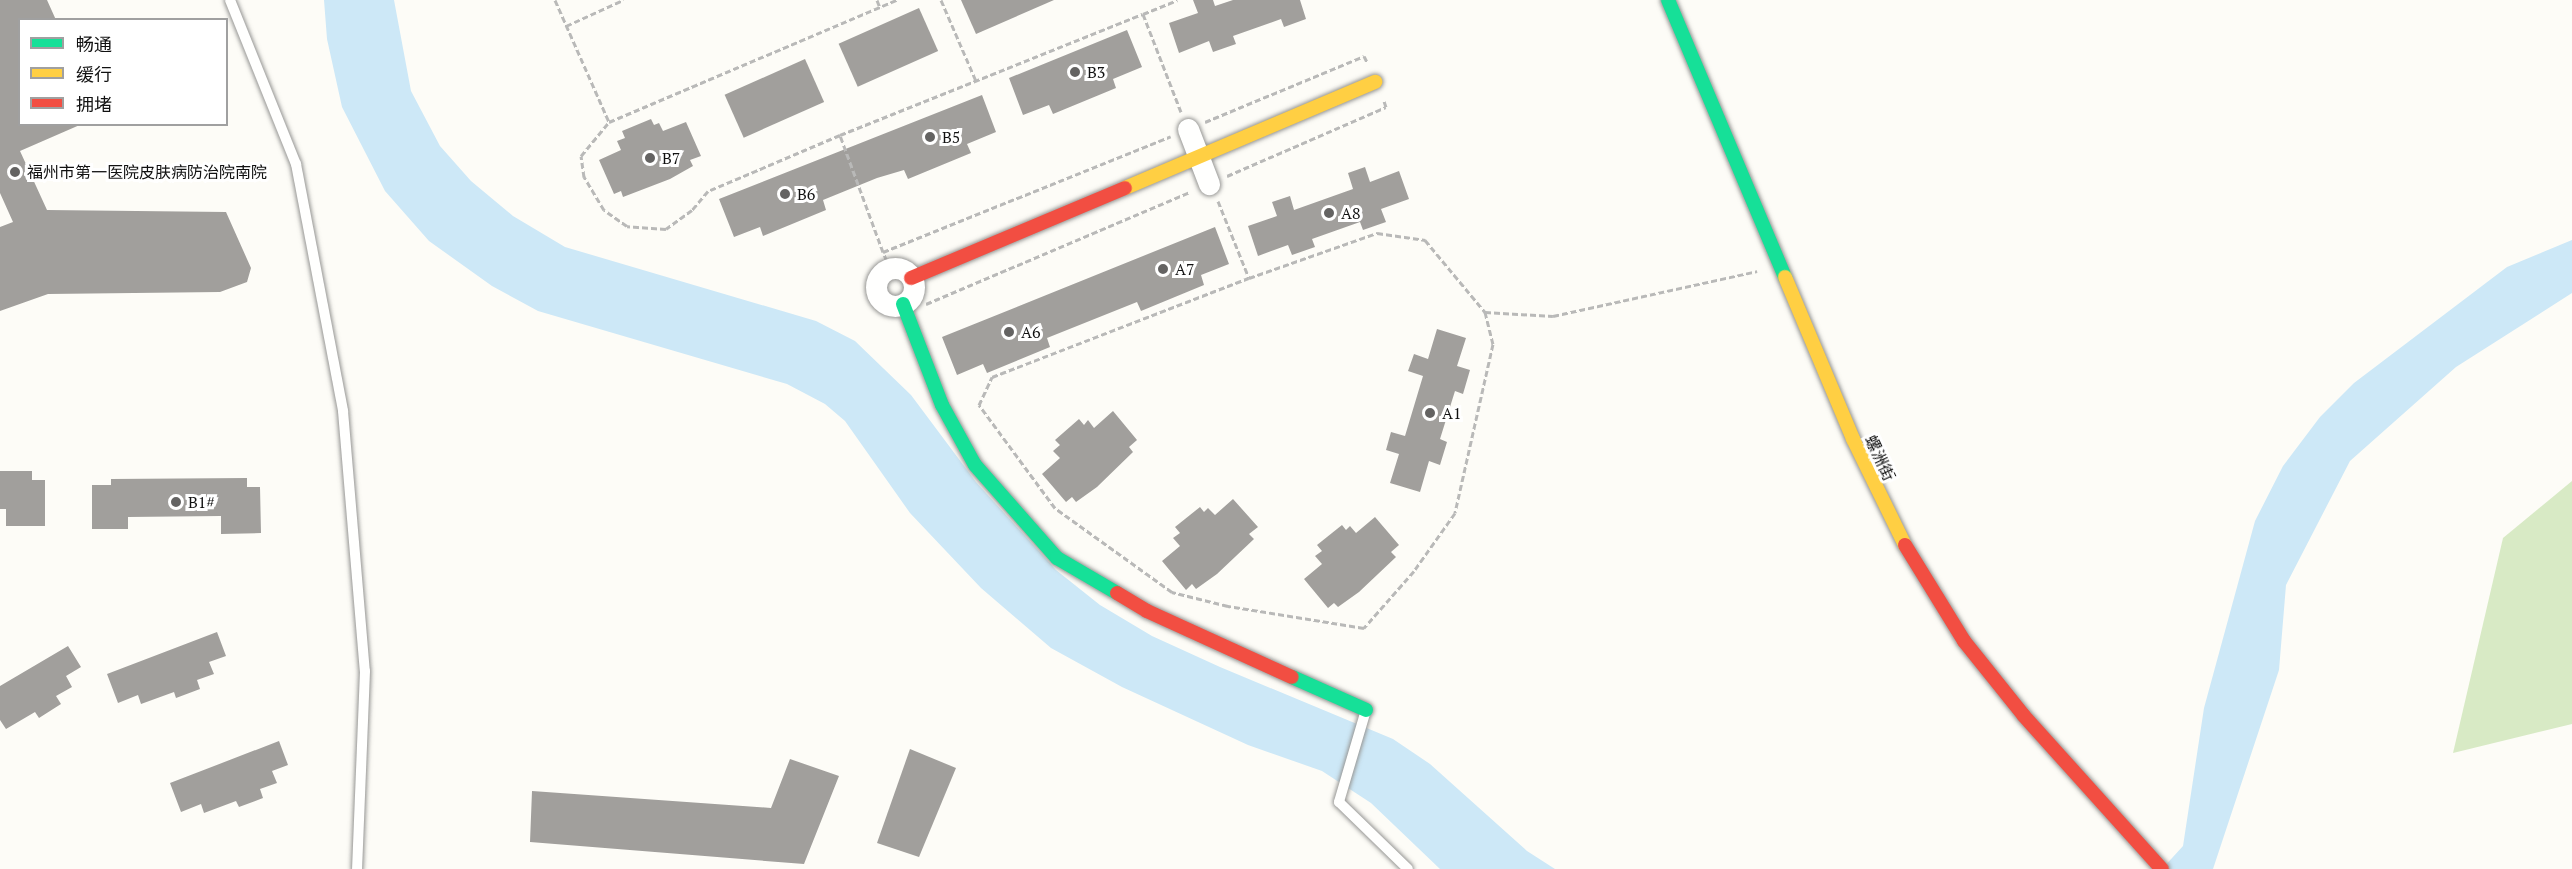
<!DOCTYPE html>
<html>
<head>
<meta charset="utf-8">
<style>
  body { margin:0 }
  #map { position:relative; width:2572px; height:869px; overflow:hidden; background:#fdfcf7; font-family:"PT Serif","Noto Sans SC",serif }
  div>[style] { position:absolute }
  .forest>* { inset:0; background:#d8eac5 }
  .water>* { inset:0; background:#cde8f7 }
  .building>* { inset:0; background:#a19f9c; transform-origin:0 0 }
  .path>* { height:3px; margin-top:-1.5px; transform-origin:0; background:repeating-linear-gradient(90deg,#b9b9b8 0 6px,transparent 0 9px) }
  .roads { filter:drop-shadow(0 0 2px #979795) drop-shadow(0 0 2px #979795) }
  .lane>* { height:10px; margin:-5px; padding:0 5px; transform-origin:5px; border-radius:5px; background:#fffffe }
  .street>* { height:21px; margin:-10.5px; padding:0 10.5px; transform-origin:10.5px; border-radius:10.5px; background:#fffffe }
  .street>.ring { margin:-10.5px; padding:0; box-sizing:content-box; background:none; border:21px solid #fffffe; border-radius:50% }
  .fast>* { height:14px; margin:-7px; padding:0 7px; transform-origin:7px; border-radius:7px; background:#16e098 }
  .slow>* { height:14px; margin:-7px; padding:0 7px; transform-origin:7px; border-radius:7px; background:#ffcf43 }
  .jam>* { height:14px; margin:-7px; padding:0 7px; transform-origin:7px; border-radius:7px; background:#f24e42 }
  .dots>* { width:16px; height:16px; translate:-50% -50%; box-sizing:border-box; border:3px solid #fff; border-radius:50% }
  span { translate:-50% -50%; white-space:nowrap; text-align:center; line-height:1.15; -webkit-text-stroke:6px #fff; paint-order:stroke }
  .poi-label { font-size:16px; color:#111 }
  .left { translate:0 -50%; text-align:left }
  .street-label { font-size:16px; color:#111 }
  .legend { position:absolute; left:18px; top:18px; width:210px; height:108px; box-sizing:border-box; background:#fff; border:2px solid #a0a0a0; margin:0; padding:8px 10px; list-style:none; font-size:18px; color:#111 }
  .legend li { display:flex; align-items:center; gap:12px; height:30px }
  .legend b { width:30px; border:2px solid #a0a0a0 }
</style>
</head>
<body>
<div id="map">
  <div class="forest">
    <div style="clip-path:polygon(2572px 481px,2572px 724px,2453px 753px,2503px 538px)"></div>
  </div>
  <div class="water">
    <div style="clip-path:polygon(324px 0,394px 0,411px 91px,440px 146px,471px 181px,513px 216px,565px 247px,816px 321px,855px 341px,911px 395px,976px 482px,1056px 570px,1100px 605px,1152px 636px,1220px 667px,1393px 739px,1430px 764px,1527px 851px,1555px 869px,1440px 869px,1371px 803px,1322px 771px,1248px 745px,1122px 687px,1051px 648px,981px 588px,910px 513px,845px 421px,825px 404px,787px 384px,538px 311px,492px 286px,429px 241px,385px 191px,342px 107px,327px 39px)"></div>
    <div style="clip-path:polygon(2572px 240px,2572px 293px,2456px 367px,2350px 461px,2286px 585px,2279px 670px,2213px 869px,2162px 869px,2183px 846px,2204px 708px,2255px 521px,2283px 466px,2320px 417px,2354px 383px,2507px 267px)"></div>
  </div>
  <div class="building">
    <div style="clip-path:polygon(0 0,47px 0,56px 20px,20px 20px,20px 124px,82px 124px,20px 151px,47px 210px,226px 212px,251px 268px,247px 282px,220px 292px,48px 294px,0 311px,0 227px,13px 222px,0 193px)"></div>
    <div style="clip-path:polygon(961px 0,1054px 0,976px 34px)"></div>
    <div style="clip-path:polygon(1193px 0,1213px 0,1215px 6px,1233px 0,1300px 0,1306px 19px,1284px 27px,1281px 19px,1233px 36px,1236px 44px,1213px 52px,1209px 41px,1179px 53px,1169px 23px,1198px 13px)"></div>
    <div style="left:919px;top:8px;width:47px;height:88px;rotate:66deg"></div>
    <div style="clip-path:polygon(1127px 30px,1142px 67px,1113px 79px,1116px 88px,1053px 114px,1049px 105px,1023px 115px,1009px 78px)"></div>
    <div style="left:805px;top:59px;width:47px;height:88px;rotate:66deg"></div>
    <div style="clip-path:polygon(982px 95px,996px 132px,967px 144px,971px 153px,908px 179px,904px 170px,877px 178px,823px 200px,826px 210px,763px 236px,760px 227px,734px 237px,719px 199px)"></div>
    <div style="clip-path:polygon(651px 119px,654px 125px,659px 123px,663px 131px,686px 122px,701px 156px,690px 160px,693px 166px,670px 179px,623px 197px,621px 191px,614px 194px,599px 160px,621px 150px,617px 141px,625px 138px,622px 131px)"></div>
    <div style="clip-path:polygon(1365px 167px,1370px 182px,1399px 171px,1409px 199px,1381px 209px,1386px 222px,1363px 230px,1360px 222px,1312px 239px,1315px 247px,1292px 255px,1288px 245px,1258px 256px,1248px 226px,1277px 216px,1272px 202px,1290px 196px,1294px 210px,1353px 189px,1348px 173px)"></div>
    <div style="clip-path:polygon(1215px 227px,1229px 264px,1201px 275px,1204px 285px,1141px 311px,1137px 302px,1047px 338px,1050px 347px,987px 373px,983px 364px,957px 375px,942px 337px)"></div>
    <div style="clip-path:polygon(1437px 329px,1466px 338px,1457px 366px,1470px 370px,1463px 394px,1455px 391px,1440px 439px,1447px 442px,1440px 465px,1429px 461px,1420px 492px,1390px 483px,1399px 454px,1386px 450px,1391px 432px,1405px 436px,1423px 376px,1408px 371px,1414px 354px,1428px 359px)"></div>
    <div style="clip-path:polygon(1113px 411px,1137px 440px,1129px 447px,1133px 452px,1097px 487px,1076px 502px,1072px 497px,1066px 502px,1042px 474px,1060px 458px,1053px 451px,1060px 445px,1055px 440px,1079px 419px,1084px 425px,1088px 420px,1094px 428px)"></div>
    <div style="clip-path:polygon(0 471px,32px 471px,32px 480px,45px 480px,45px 526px,6px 526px,6px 509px,0 509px)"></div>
    <div style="clip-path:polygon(247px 478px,247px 487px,260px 487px,261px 533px,221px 534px,221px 516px,128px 517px,128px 529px,92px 529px,92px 485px,111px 485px,111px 479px)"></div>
    <div style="clip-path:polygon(1233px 499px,1258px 527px,1249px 534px,1254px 539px,1217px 574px,1196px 589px,1192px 584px,1186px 590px,1162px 561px,1180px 546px,1173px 538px,1180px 533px,1175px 527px,1200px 507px,1204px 512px,1208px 508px,1215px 515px)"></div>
    <div style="clip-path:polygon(1375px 517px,1399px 545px,1391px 552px,1396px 557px,1359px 592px,1338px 607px,1334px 603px,1328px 608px,1304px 579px,1322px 564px,1315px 556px,1322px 551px,1317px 545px,1342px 525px,1346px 530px,1350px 526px,1356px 533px)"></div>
    <div style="clip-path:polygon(217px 632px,226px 656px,209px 662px,214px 674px,197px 680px,200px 689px,176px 698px,174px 692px,141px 704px,138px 695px,118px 703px,107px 674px)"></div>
    <div style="clip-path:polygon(68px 646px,81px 667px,66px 676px,72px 687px,56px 696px,61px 704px,39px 718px,35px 712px,6px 729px,0 720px,0 686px)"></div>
    <div style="clip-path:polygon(279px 741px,288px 765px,272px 771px,277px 783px,260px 789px,263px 798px,239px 807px,236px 801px,204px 813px,201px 804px,181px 812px,170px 783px)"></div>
    <div style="clip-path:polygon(910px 749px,956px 768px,919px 857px,877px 843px)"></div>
    <div style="clip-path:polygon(790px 759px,839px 776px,804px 864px,530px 842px,532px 791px,771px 808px)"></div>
  </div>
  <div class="path">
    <div style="left:555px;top:0;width:133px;rotate:66.1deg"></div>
    <div style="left:877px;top:0;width:9px;rotate:69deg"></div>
    <div style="left:941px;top:0;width:88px;rotate:66.6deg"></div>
    <div style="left:1143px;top:14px;width:37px;rotate:-22deg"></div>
    <div style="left:566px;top:26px;width:63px;rotate:-24.5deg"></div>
    <div style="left:1205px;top:122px;width:172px;rotate:-22.5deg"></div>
    <div style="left:1364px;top:56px;width:7px;rotate:63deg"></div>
    <div style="left:840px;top:135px;width:143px;rotate:157deg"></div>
    <div style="left:708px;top:191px;width:25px;rotate:130deg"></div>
    <div style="left:692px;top:210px;width:32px;rotate:144deg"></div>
    <div style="left:666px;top:229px;width:39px;rotate:-176deg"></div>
    <div style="left:627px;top:226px;width:28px;rotate:-145deg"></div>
    <div style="left:604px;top:210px;width:39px;rotate:-121deg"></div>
    <div style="left:584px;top:177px;width:21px;rotate:-98deg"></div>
    <div style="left:581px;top:156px;width:44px;rotate:-50.5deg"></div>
    <div style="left:609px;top:122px;width:313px;rotate:-23deg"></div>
    <div style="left:1227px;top:176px;width:173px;rotate:-23.5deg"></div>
    <div style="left:1386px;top:107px;width:6px;rotate:-108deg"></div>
    <div style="left:1218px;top:201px;width:83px;rotate:68.1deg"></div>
    <div style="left:1249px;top:278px;width:136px;rotate:-19.4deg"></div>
    <div style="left:1377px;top:233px;width:49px;rotate:8.3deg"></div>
    <div style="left:1425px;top:240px;width:94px;rotate:50.2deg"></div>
    <div style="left:1485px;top:312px;width:33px;rotate:76deg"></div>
    <div style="left:1493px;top:344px;width:173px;rotate:102.7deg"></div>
    <div style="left:1455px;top:513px;width:71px;rotate:125.3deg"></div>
    <div style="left:1414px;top:571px;width:76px;rotate:131.3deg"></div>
    <div style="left:1364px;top:628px;width:138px;rotate:-170.8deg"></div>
    <div style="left:1228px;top:606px;width:58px;rotate:-166deg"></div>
    <div style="left:1172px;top:592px;width:144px;rotate:-144.3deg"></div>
    <div style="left:1055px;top:508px;width:128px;rotate:-126.4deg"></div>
    <div style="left:979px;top:405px;width:31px;rotate:-65deg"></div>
    <div style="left:992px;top:377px;width:275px;rotate:-21.1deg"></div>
    <div style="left:883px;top:252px;width:125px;rotate:-110.2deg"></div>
    <div style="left:840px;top:135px;width:326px;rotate:-21.8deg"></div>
    <div style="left:1143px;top:14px;width:105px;rotate:68.8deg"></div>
    <div style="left:890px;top:269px;width:18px;rotate:-112deg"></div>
    <div style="left:883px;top:252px;width:310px;rotate:-21.9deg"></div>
    <div style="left:926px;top:304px;width:287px;rotate:-23deg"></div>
    <div style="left:1485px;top:312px;width:68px;rotate:3.4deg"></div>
    <div style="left:1553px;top:316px;width:209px;rotate:-12.4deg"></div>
  </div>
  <div class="roads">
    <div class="lane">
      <div style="left:230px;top:0;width:177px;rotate:68.1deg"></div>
      <div style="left:296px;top:164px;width:251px;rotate:79.2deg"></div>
      <div style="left:343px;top:411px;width:261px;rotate:85.2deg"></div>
      <div style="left:365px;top:671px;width:198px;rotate:92.3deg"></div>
      <div style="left:1366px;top:710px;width:96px;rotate:106.4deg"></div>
      <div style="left:1339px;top:802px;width:96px;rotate:44.2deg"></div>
    </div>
    <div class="street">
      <div style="left:1188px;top:129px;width:59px;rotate:69.1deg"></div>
      <div class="ring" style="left:876px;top:268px;width:17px;height:17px"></div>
    </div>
    <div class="fast">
      <div style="left:1668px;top:0;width:301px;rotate:67.1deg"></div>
      <div style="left:903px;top:304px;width:108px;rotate:68.9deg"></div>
      <div style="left:942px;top:405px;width:68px;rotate:61.2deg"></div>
      <div style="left:975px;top:465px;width:124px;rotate:48.6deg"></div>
      <div style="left:1057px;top:558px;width:69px;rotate:30.3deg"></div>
      <div style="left:1292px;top:677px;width:81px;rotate:24deg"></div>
    </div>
    <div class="slow">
      <div style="left:1125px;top:188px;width:272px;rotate:-23deg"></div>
      <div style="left:1785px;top:277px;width:176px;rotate:67.2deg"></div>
      <div style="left:1853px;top:439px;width:118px;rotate:63.9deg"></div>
    </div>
    <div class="jam">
      <div style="left:911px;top:278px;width:232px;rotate:-22.8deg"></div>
      <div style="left:1905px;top:545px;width:113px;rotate:58.4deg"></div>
      <div style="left:1964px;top:641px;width:96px;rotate:51.3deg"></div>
      <div style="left:2024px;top:716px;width:206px;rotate:48deg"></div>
      <div style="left:1117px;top:593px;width:35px;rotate:31deg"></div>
      <div style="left:1147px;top:611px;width:159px;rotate:24.5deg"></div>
    </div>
  </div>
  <div class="dots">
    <div style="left:1075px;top:72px;background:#646362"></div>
    <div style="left:930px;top:137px;background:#646362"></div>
    <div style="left:650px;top:158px;background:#646362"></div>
    <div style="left:15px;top:172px;background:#646362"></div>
    <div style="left:785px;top:194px;background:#646362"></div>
    <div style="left:1329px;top:213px;background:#646362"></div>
    <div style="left:1163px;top:269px;background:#646362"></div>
    <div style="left:1009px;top:332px;background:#646362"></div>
    <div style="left:1430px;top:413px;background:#646362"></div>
    <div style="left:176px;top:502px;background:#646362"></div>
  </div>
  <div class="poi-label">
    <span class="left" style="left:1087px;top:72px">B3</span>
    <span class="left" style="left:942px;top:137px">B5</span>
    <span class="left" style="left:662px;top:158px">B7</span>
    <span class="left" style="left:27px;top:172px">福州市第一医院皮肤病防治院南院</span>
    <span class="left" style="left:797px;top:194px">B6</span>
    <span class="left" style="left:1341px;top:213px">A8</span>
    <span class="left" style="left:1175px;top:269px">A7</span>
    <span class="left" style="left:1021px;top:332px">A6</span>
    <span class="left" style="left:1442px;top:413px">A1</span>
    <span class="left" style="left:188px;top:502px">B1#</span>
  </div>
  <div class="street-label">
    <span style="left:1880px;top:458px;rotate:65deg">螺洲街</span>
  </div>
  <ul class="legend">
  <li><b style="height:8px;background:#16e098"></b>畅通</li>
  <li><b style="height:8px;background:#ffcf43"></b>缓行</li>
  <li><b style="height:8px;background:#f24e42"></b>拥堵</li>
  </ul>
</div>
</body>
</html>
